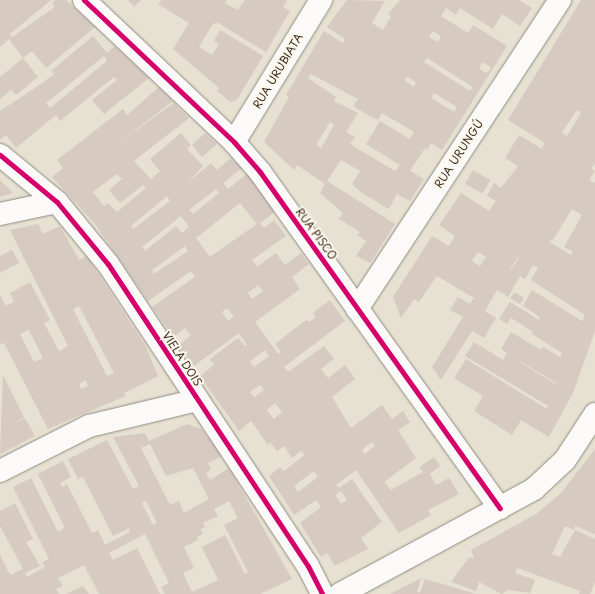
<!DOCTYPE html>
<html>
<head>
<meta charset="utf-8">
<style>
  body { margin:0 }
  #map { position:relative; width:595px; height:594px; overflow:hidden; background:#e6e1d1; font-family:"Playpen Sans",sans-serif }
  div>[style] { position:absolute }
  .building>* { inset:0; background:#d7cac1; transform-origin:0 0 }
  .roads { filter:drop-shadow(0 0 1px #918c82) drop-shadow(0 0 1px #918c82) }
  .minor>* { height:22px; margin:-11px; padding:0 11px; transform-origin:11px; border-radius:11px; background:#fbfaf8 }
  .cycleway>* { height:5px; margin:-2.5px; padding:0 2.5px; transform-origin:2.5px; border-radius:2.5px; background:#d6006c }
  span { translate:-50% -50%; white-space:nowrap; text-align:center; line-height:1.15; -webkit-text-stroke:4px #fbf7ec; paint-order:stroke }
  .street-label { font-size:11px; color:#3b2a1e }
</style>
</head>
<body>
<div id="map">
  <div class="building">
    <div style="clip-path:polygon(0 0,51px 0,10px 34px,12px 37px,55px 7px,52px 3px,56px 0,66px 0,95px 27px,46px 68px,32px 51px,23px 58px,9px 39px,0 47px)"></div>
    <div style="clip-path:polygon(128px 0,141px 0,134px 7px)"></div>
    <div style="clip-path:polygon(161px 0,227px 0,225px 3px,238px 10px,245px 0,287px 0,283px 7px,290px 11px,266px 52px,217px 22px,212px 25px,199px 47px,212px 55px,219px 44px,214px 41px,220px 30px,263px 56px,237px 100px,230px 102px,217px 91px,219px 88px,173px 49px,189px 23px,158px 4px)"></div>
    <div style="clip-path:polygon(evenodd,347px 0,385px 1px,372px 23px,383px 30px,391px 16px,388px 14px,400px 0,519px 0,532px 8px,520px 26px,502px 14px,493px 29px,460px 8px,456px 15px,446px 8px,441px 16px,468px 33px,473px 25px,507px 46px,442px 150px,431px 143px,427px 150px,425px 148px,410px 171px,424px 179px,410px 201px,397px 194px,389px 209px,362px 193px,352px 184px,360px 171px,341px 160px,327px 181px,395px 224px,370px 263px,356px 256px,366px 241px,357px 235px,360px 232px,339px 219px,343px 213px,320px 193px,325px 184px,297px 165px,294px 170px,264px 142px,289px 97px,286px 95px,324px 31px,343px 43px,345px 39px,327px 27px,347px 0,433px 31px,441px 36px,438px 42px,429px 37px,433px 31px,347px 0,427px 58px,473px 87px,470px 91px,424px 62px,427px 58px,347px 0,482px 62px,491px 67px,487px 73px,479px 69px,482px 62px,347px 0,311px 74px,358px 99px,353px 106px,368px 115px,378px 120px,382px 113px,414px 132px,410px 139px,380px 121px,366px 144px,400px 165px,395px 171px,350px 144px,355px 137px,346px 132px,358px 113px,334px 101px,336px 97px,308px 78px,311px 74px,347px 0,407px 77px,416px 82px,414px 87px,405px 81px,407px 77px,347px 0,434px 93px,457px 107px,454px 112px,431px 98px,434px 93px,347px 0,330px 122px,334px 125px,321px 148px,316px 145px,330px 122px)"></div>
    <div style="clip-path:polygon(evenodd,581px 0,595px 0,595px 163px,591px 169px,595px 171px,589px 180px,595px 183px,595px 331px,573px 393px,549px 437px,521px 420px,512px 435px,474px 411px,483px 396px,454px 378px,466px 359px,547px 409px,548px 406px,465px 356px,474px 342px,503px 360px,507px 353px,501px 349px,511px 332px,541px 350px,543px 347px,560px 357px,562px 353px,532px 334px,533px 332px,511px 318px,507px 324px,499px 319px,510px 302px,539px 320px,540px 317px,523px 306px,532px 290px,582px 321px,585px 315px,531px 280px,538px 268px,533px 265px,525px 279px,520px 276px,508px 297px,497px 290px,485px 311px,496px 318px,484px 338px,472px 331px,441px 380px,432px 367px,463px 317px,450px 310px,458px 297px,470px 304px,474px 298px,437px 276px,419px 302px,414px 299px,401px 318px,393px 297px,432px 236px,449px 246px,455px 236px,439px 225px,461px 193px,489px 211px,496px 201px,487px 196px,494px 183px,501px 188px,518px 166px,505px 158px,519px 135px,542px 149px,545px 143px,508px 120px,581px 0,577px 110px,581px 113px,567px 136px,562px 132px,577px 110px,581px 0,572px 209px,582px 215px,564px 247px,573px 252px,571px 255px,548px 241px,553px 240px,572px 209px,581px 0,478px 252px,486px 257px,480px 266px,472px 261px,478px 252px,581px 0,518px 257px,519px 258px,511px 270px,510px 270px,518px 257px,581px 0,520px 361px,556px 383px,555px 384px,520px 362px,520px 361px)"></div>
    <div style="clip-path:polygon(evenodd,93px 36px,107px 53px,115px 46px,149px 78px,104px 114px,92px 100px,117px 80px,114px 77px,60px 121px,56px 115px,16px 148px,6px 135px,0 140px,0 111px,41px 84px,54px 74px,51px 71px,93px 36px,104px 56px,107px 61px,50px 108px,46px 103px,104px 56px)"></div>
    <div style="clip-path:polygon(23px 58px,38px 77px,16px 95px,11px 90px,0 99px,0 77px)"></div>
    <div style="clip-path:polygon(evenodd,159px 87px,173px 101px,118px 143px,174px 103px,189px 118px,134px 161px,151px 179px,160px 171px,150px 159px,181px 133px,191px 145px,187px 149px,203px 166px,187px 183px,211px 163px,217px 170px,231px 158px,242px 168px,223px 183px,228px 189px,247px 174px,278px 210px,260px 223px,264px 228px,274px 220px,286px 236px,252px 260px,257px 267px,276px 253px,285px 265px,301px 253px,309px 264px,292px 277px,300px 289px,255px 322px,278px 354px,281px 352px,275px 344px,306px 320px,309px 322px,316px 317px,313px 313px,330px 300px,345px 321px,284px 367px,288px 372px,324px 346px,334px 359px,321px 369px,328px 378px,345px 365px,355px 379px,332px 397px,351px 428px,382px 405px,392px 419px,403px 411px,410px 422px,398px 430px,416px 458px,384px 482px,389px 488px,391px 490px,423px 472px,419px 467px,434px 457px,440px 466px,430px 474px,436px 485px,449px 478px,459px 494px,428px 510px,431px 515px,399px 533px,356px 470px,336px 485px,339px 488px,352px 479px,382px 522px,361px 538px,368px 549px,335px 566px,327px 553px,321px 557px,300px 523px,321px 507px,316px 500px,294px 515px,269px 476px,280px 467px,284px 471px,305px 455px,301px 451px,292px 458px,284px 446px,277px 451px,270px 442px,268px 445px,251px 421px,239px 431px,200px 376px,214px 365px,210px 359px,238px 338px,245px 346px,247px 345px,239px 333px,194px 366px,178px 346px,191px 335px,185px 328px,173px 337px,152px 307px,195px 277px,191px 271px,148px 301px,95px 224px,52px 177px,63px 168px,57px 160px,123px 109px,127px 115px,159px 87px,117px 174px,122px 179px,109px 190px,120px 203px,143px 185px,146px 188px,117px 212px,108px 203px,104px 206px,93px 192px,117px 174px,159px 87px,216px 189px,219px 193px,193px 214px,189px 210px,216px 189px,159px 87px,167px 196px,170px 201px,133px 229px,131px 226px,167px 196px,159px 87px,240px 203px,257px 224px,210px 257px,196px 238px,240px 203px,159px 87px,181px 216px,189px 227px,182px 233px,176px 226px,145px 251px,142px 247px,181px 216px,159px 87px,185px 246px,188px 251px,154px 274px,152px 270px,185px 246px,159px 87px,258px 285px,263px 291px,252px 299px,248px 293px,258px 285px,159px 87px,227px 308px,234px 317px,228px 321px,222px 312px,227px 308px,159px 87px,265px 350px,269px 356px,254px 367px,250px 361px,265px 350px,159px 87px,260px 385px,264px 390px,254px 397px,250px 392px,260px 385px,159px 87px,275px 403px,282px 412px,274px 419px,267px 410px,275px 403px,159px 87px,372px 442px,375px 446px,365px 454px,362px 450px,372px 442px,159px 87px,314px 471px,318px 477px,298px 492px,294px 486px,314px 471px,159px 87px,341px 491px,347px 500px,341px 504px,335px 495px,341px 491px)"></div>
    <div style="clip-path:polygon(205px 133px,217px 144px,202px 157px,192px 145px)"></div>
    <div style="left:473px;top:170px;width:20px;height:16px;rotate:30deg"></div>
    <div style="clip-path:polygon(0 180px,13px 193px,0 197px)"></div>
    <div style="clip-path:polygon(evenodd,38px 224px,43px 234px,60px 226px,79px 260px,87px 256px,145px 345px,158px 376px,124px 393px,126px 396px,48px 429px,4px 343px,0 344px,0 295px,6px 306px,14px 302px,10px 293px,30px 282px,50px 320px,44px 323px,59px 351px,68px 346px,10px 230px,38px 224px,79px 306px,114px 373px,107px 376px,73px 309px,79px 306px,38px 224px,29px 330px,43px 358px,34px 362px,20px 334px,29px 330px,38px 224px,86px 380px,88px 386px,81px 389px,79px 384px,86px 380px)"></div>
    <div style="clip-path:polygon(12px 250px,19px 263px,0 273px,0 256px)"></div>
    <div style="clip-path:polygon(515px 292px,524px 298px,520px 304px,510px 298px)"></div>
    <div style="clip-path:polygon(3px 375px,24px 417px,13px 424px,25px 418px,35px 436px,0 454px)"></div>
    <div style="clip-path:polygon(evenodd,187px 424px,202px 429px,208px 439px,210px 437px,222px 456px,208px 463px,211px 469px,206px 473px,210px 480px,229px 468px,292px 579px,260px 594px,165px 594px,161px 587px,169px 583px,145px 534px,109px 553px,113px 560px,137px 548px,160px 594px,99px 594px,84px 565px,58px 578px,63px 586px,56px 589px,59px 594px,0 594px,0 555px,10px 575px,23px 569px,0 526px,0 511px,15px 503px,33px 539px,26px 542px,40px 566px,25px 573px,27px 577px,45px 567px,42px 562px,49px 559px,13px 487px,31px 478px,58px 532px,65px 528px,38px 474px,63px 461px,71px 477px,60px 483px,62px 487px,67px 484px,92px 533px,98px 530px,105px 545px,130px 532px,129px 528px,113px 536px,83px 477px,78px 479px,68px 459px,107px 440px,133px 489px,139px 486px,113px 437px,145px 433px,149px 441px,187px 424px,150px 444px,166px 476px,193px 468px,209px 499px,184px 513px,179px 501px,170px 505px,141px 448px,150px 444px,187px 424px,146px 501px,157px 523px,153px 525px,142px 503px,146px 501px,187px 424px,229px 501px,238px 518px,224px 525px,248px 572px,245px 574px,225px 535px,202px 547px,218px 580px,192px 592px,183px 573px,194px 568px,184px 547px,198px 540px,197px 537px,203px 534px,201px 529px,205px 527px,203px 523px,218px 516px,214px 509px,229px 501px)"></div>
    <div style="clip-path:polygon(595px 449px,595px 534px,575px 526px,574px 530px,565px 526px,552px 554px,560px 557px,575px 530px,595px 539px,595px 582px,590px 594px,579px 594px,580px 591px,517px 568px,515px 573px,535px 580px,530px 593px,508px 590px,502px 594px,479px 582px,476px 591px,451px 582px,469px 557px,474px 559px,471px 550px,536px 514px,560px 494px)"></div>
    <div style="clip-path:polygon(421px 578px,417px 592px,420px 593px,425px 579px,476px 594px,390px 594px)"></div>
    <div style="clip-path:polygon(83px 586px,89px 594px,66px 594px)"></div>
  </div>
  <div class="roads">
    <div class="minor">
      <div style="left:84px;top:0;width:207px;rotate:43.4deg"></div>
      <div style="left:234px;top:142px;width:40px;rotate:49deg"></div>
      <div style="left:260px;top:172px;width:413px;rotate:54.5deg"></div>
      <div style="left:234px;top:142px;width:167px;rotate:-58.5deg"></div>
      <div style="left:0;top:155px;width:74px;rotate:39.5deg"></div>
      <div style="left:57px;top:202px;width:80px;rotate:50.6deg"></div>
      <div style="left:108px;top:264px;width:362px;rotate:56.5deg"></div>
      <div style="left:308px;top:566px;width:31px;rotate:63deg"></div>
      <div style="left:0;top:214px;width:58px;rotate:-11.9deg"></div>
      <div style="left:357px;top:309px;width:370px;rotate:-56.7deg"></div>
      <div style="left:0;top:471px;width:100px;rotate:-26.8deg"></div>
      <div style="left:89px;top:426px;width:111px;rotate:-13.5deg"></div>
      <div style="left:340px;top:594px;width:221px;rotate:-28.4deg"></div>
      <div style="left:534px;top:489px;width:42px;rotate:-43.1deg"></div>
      <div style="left:565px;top:460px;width:55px;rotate:-56.9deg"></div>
    </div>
  </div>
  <div class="cycleway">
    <div style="left:84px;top:0;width:207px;rotate:43.4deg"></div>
    <div style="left:234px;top:142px;width:40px;rotate:49deg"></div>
    <div style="left:260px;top:172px;width:413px;rotate:54.5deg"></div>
    <div style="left:0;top:155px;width:74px;rotate:39.5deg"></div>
    <div style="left:57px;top:202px;width:80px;rotate:50.6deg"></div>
    <div style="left:108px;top:264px;width:362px;rotate:56.5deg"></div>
    <div style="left:308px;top:566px;width:31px;rotate:63deg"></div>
  </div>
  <div class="street-label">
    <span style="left:278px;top:71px;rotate:-59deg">RUA URUBIATA</span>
    <span style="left:459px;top:154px;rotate:-57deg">RUA URUNGÚ</span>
    <span style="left:316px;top:234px;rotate:54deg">RUA PISCO</span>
    <span style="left:182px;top:359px;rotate:57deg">VIELA DOIS</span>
  </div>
</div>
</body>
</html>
